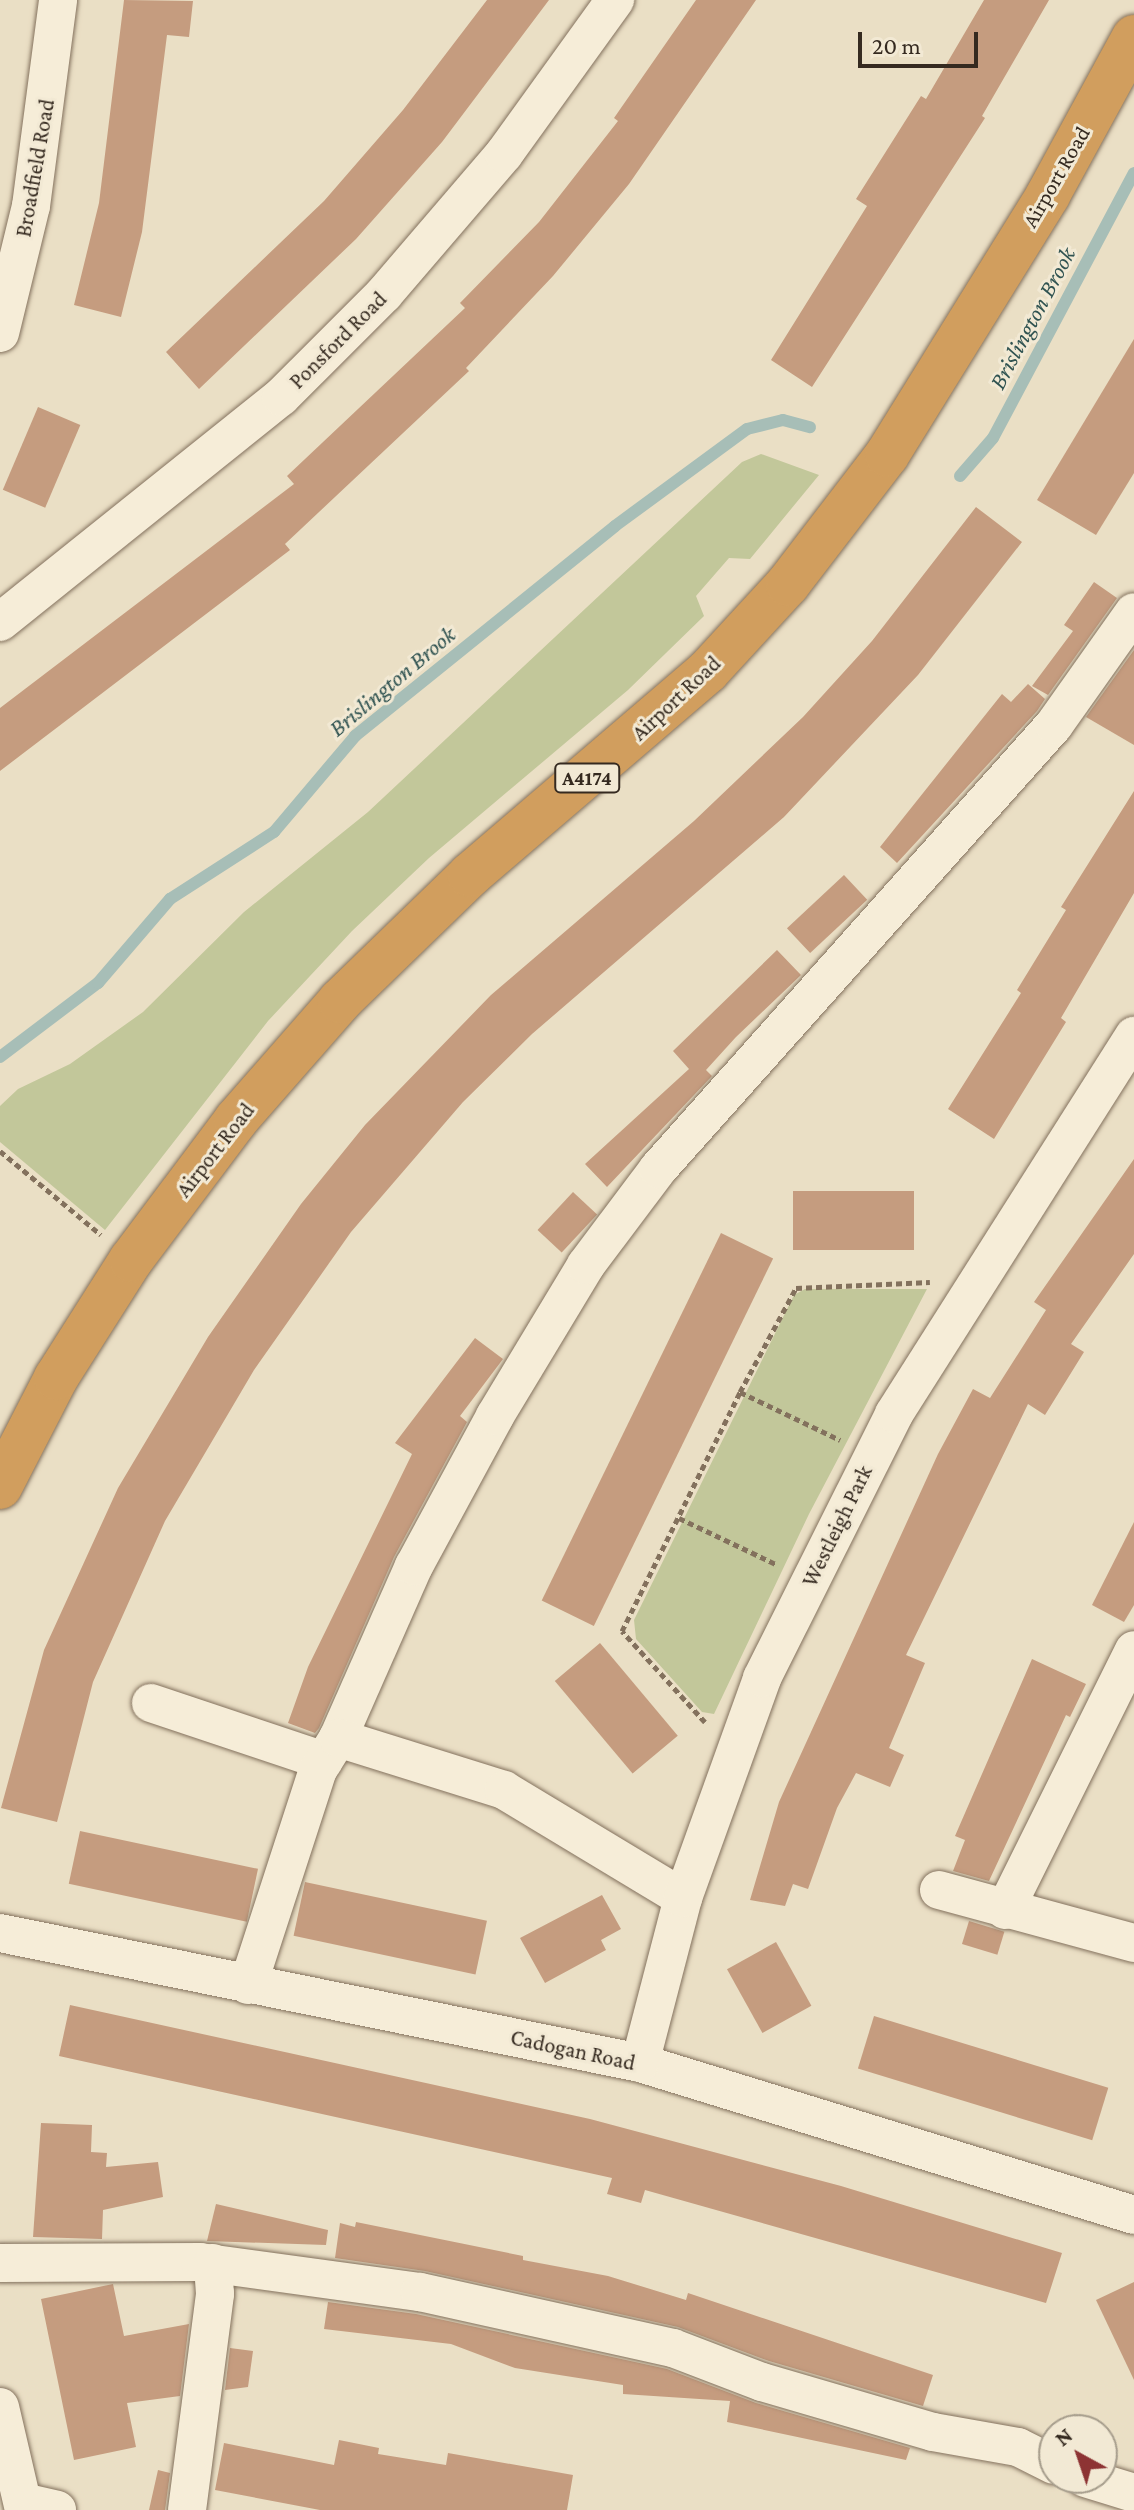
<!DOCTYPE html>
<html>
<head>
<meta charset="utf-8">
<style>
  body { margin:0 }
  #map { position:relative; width:1134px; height:2510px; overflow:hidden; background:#eadfc5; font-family:"Crimson Pro",serif }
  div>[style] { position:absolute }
  .green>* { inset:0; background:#c2c79a }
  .stream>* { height:12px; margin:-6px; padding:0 6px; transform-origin:6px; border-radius:6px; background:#a7beb7 }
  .building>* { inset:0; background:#c59c7f; transform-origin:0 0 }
  .path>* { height:5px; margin-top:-2.5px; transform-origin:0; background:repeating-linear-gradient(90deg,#83715d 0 6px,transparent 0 10px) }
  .roads { filter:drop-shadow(0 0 2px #83715d) drop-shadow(0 0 2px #83715d) }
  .minor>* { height:38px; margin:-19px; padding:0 19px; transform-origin:19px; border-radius:19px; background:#f6edd8 }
  .highway>* { height:44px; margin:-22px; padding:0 22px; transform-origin:22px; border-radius:22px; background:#d19e5e }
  span { translate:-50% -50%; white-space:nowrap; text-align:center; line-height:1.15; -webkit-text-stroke:6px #f2e9d4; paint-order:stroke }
  .shield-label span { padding:2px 6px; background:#f2e9d4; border:2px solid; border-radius:6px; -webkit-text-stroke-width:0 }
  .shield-label { font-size:20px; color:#352a20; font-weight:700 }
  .street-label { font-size:22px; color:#352a20 }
  .water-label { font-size:24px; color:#305351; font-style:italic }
  .north { position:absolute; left:1038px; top:2414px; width:80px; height:80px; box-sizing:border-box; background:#f2e9d4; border:2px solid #a69d8c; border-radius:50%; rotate:320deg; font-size:22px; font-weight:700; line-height:32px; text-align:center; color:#352a20 }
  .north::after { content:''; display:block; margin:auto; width:28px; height:36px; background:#8d3333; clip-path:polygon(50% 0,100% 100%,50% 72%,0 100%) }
  .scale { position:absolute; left:858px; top:32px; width:120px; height:36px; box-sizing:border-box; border:4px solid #352a20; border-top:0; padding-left:10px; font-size:24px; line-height:28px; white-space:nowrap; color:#352a20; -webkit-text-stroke:6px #f2e9d4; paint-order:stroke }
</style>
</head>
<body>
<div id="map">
  <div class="green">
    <div style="clip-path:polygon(761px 454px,819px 475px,750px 559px,729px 558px,696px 596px,704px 616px,628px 690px,429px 858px,352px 931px,268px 1021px,105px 1230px,0 1142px,0 1106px,18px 1089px,70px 1064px,143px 1012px,244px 912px,368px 812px,742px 462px)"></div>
    <div style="clip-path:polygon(927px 1289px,809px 1514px,714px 1714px,702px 1712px,636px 1639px,634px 1620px,794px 1295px,805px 1289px)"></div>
  </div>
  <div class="stream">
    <div style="left:960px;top:476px;width:50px;rotate:-49deg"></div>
    <div style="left:993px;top:438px;width:300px;rotate:-62deg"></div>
    <div style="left:0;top:1057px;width:123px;rotate:-37.1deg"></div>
    <div style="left:98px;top:983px;width:111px;rotate:-49.4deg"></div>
    <div style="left:170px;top:899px;width:124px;rotate:-32.8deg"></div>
    <div style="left:274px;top:832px;width:126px;rotate:-49.8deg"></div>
    <div style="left:355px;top:736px;width:334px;rotate:-38.9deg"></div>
    <div style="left:615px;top:526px;width:164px;rotate:-36.3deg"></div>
    <div style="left:747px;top:429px;width:37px;rotate:-14deg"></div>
    <div style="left:783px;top:420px;width:28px;rotate:15deg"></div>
  </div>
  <div class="building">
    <div style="clip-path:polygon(124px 0,193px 1px,189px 37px,167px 35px,142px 232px,121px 317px,74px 305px,99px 203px)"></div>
    <div style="clip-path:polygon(487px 0,549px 0,442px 142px,356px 239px,199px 389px,166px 352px,324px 201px,403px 110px)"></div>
    <div style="clip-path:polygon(696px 0,756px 0,629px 184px,553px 276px,466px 368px,469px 371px,285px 544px,290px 550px,0 771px,0 708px,294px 484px,287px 476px,465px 308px,460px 303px,539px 222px,618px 121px,614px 118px)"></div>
    <div style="clip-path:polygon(984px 0,1049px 0,982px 116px,985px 118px,812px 387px,771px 360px,867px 206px,856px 199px,921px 96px,926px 99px)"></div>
    <div style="clip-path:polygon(1134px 339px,1134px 473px,1096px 535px,1037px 500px)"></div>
    <div style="left:38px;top:407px;width:46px;height:90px;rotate:23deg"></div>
    <div style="clip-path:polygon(976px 507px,1022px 542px,918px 675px,784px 817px,532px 1034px,463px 1102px,351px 1232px,254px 1370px,165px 1521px,93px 1682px,57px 1822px,1px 1808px,44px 1650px,118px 1488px,208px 1337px,301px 1204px,365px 1125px,491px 995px,694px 821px,803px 717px,872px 641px)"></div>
    <div style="clip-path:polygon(1094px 582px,1117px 598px,1048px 695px,1032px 686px,1073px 631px,1064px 625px)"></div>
    <div style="clip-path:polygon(1134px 650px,1134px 745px,1086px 717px)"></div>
    <div style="clip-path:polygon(1028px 684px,1045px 699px,1037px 711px,897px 863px,880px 847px,1002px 694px,1011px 702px)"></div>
    <div style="clip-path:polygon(1134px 791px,1134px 893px,1061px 1018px,1066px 1022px,994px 1139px,948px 1109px,1021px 993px,1017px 990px,1066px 910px,1061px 907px)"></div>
    <div style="left:844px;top:875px;width:34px;height:78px;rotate:47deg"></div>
    <div style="clip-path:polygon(777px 950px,801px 975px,736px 1037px,706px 1070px,712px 1076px,607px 1187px,585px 1164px,689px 1069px,673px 1051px)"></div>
    <div style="clip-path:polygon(1134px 1159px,1134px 1254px,1071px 1344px,1084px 1352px,1045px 1415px,1028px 1404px,906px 1655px,925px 1663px,889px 1748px,904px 1755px,890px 1787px,856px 1773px,837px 1808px,808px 1889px,793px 1884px,785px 1906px,750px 1900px,779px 1802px,938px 1454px,973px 1389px,990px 1398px,1046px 1310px,1034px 1302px)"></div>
    <div style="left:793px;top:1191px;width:121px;height:59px"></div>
    <div style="left:573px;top:1192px;width:33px;height:52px;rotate:43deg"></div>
    <div style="left:721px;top:1233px;width:58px;height:409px;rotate:26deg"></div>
    <div style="clip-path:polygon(475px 1338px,503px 1359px,460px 1416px,467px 1422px,394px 1557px,319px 1728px,315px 1733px,288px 1723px,308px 1667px,412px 1454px,395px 1443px)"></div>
    <div style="clip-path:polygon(1134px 1522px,1134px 1605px,1124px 1622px,1092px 1605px)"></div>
    <div style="left:600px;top:1643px;width:121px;height:59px;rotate:50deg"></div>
    <div style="clip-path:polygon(1032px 1659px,1086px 1684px,1070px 1717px,1066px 1715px,989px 1881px,953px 1871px,965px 1840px,955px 1836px)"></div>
    <div style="left:80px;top:1831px;width:182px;height:54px;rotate:12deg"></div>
    <div style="left:305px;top:1882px;width:186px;height:55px;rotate:12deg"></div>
    <div style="clip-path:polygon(602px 1895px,621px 1929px,601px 1940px,606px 1950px,545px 1983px,520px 1938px)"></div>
    <div style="left:969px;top:1921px;width:37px;height:24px;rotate:17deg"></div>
    <div style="left:776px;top:1942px;width:73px;height:56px;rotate:61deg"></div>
    <div style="clip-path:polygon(70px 2005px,590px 2119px,841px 2186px,1062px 2253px,1046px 2303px,645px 2190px,641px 2203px,607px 2194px,612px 2178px,59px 2056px)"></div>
    <div style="left:874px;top:2016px;width:245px;height:55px;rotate:17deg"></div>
    <div style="clip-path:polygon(41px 2123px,92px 2125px,91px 2152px,107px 2153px,106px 2167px,158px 2162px,163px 2197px,103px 2210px,102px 2239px,33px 2237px)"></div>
    <div style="clip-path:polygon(216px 2204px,328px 2230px,326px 2245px,207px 2241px)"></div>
    <div style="clip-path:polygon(356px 2222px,523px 2256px,523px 2260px,608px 2276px,686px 2300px,688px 2293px,933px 2375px,923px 2406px,769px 2361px,678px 2327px,425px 2271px,335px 2258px,340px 2223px,355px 2227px)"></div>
    <div style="clip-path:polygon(1134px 2282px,1134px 2380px,1096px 2300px)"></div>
    <div style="clip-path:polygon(113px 2284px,124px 2336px,189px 2324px,180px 2396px,127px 2403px,136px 2447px,74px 2460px,41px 2299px)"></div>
    <div style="clip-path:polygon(328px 2302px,416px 2314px,667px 2369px,756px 2403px,910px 2448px,906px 2460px,727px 2422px,730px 2401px,623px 2394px,623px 2385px,515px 2368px,451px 2344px,324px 2329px)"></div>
    <div style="clip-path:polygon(230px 2348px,253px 2351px,248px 2387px,225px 2390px)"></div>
    <div style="clip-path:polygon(339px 2440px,379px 2448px,378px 2454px,446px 2465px,448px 2453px,573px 2475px,567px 2510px,320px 2510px,215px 2490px,224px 2443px,334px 2465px)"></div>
    <div style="clip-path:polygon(158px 2470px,170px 2473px,165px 2510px,149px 2510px)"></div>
  </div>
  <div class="path">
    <div style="left:0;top:1151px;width:131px;rotate:39.7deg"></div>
    <div style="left:740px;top:1392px;width:111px;rotate:25.6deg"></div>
    <div style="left:679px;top:1518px;width:107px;rotate:25.4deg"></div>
    <div style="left:705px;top:1722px;width:123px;rotate:-132.4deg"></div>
    <div style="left:622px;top:1631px;width:267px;rotate:-63.7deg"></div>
    <div style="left:740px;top:1392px;width:118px;rotate:-61.7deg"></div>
    <div style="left:796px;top:1288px;width:134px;rotate:-2.6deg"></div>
  </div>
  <div class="roads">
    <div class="minor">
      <div style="left:0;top:333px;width:131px;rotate:-76.3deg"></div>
      <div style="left:31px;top:206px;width:208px;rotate:-82.5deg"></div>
      <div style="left:0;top:622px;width:360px;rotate:-38.7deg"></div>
      <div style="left:281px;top:397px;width:146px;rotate:-45deg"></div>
      <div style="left:384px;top:294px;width:184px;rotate:-49.4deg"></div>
      <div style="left:504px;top:154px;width:190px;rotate:-54.2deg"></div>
      <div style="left:151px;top:1703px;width:182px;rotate:18.5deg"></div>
      <div style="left:338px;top:1738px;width:188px;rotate:-66.2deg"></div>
      <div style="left:414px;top:1566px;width:170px;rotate:-61.6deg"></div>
      <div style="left:495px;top:1416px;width:176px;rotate:-58.9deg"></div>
      <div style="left:586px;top:1265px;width:120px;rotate:-53.1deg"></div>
      <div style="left:658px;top:1169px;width:595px;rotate:-48.27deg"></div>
      <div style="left:1054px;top:725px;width:138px;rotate:-54.7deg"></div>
      <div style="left:939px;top:1890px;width:202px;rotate:15.2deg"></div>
      <div style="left:1005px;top:1910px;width:290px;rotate:-63.6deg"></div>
      <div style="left:0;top:1933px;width:653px;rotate:11.48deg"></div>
      <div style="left:640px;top:2063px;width:517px;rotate:17.1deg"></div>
      <div style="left:248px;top:1985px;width:226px;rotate:-72deg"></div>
      <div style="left:318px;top:1770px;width:38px;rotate:-58deg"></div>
      <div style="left:338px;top:1738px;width:174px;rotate:17.4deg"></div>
      <div style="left:504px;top:1790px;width:209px;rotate:31.1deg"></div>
      <div style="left:640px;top:2063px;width:171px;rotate:-75.4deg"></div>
      <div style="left:683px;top:1898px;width:234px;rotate:-70.2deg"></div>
      <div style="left:762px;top:1678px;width:295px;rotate:-63.4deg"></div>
      <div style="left:894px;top:1414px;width:448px;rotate:-57.6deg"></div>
      <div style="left:0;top:2263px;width:200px;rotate:-0.3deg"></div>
      <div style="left:200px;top:2262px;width:222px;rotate:7.8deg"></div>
      <div style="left:420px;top:2292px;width:259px;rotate:12.5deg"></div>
      <div style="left:673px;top:2348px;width:95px;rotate:20.9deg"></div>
      <div style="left:762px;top:2382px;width:178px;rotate:16.3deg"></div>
      <div style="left:933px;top:2432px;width:86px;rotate:10deg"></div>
      <div style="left:1018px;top:2447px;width:40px;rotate:26.6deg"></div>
      <div style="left:0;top:2407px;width:106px;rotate:76.9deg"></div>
      <div style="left:1085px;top:2478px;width:51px;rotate:17deg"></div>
      <div style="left:23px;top:2502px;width:35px;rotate:13deg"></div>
      <div style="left:187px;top:2510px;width:218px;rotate:-82.6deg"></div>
      <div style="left:215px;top:2294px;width:31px;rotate:-94deg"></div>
    </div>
    <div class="highway">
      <div style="left:0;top:1487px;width:123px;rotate:-62.8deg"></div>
      <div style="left:56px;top:1378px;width:140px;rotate:-57.6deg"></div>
      <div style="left:131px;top:1260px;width:175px;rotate:-53.1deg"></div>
      <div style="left:236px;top:1120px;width:158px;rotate:-48.8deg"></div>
      <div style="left:340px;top:1001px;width:181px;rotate:-44.1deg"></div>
      <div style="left:470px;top:875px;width:313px;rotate:-40.6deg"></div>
      <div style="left:708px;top:671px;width:118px;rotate:-47.4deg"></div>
      <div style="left:788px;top:584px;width:163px;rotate:-52.5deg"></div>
      <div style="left:887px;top:455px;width:306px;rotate:-58.2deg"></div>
      <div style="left:1048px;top:195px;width:180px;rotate:-61.4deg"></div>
    </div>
  </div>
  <div class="shield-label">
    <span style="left:587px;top:778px">A4174</span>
  </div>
  <div class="street-label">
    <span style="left:35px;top:168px;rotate:-80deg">Broadfield Road</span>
    <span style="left:1056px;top:177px;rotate:-60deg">Airport Road</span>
    <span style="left:338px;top:340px;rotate:-45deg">Ponsford Road</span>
    <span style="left:676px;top:698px;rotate:-43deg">Airport Road</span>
    <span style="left:215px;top:1150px;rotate:-52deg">Airport Road</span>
    <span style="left:837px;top:1526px;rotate:-64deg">Westleigh Park</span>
    <span style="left:573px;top:2050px;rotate:12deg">Cadogan Road</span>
  </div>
  <div class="water-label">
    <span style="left:1032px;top:318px;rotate:-62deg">Brislington Brook</span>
    <span style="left:392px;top:681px;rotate:-40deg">Brislington Brook</span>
  </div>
  <div class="north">N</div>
  <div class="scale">20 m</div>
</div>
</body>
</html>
